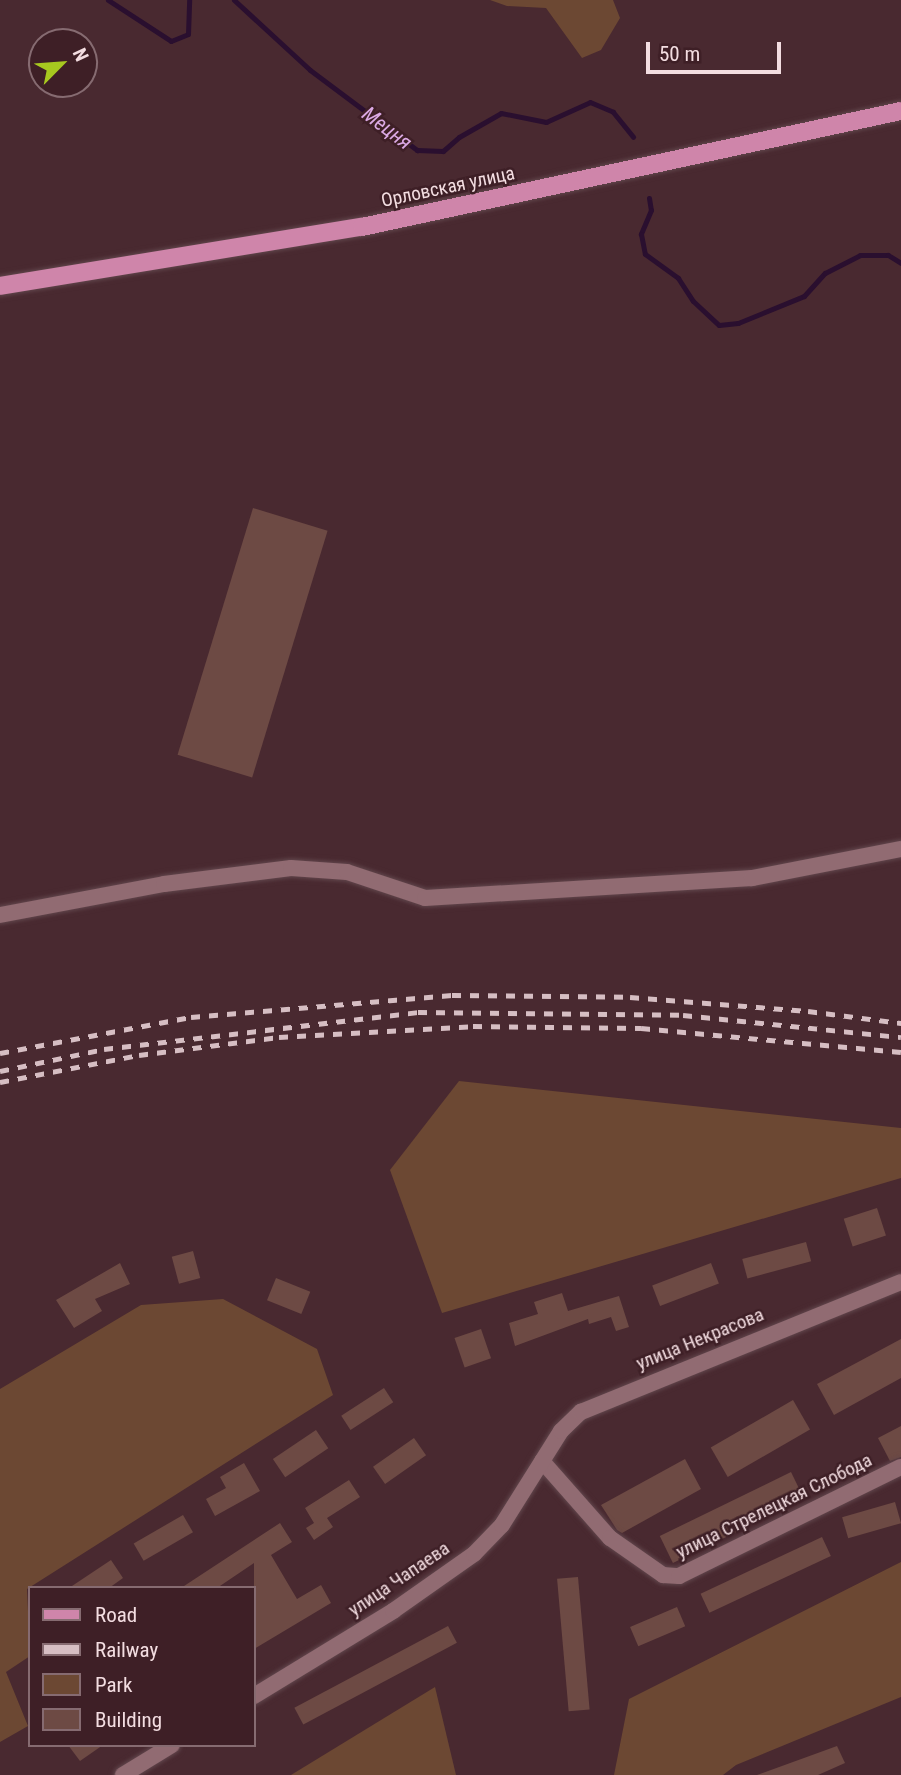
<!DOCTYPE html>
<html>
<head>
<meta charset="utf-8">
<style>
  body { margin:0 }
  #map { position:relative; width:901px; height:1775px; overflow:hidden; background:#492930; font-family:"Roboto Condensed",sans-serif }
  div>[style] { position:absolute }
  .green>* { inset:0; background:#6c4833 }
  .stream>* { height:5px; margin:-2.5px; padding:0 2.5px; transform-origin:2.5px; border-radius:2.5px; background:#2a0f2f }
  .building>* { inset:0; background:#6d4a44; transform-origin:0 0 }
  .roads { filter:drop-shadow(0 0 2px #61464c) drop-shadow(0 0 2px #61464c) }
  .minor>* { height:16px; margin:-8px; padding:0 8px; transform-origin:8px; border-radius:8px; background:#916b72 }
  .primary>* { height:18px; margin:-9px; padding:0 9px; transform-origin:9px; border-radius:9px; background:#cf85aa }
  .rail>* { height:5px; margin-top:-2.5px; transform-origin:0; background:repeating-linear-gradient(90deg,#d6bec3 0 9px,transparent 0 18px) }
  span { translate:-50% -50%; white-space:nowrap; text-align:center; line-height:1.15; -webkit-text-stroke:5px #3e1f26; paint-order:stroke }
  .street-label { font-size:19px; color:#f3dde1 }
  .water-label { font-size:21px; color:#dba9e4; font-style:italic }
  .legend { position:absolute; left:28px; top:1586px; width:228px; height:161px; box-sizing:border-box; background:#3e1f26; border:2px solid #866b71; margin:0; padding:9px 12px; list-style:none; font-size:21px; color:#f3dde1 }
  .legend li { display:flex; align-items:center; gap:14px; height:35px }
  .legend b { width:35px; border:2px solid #866b71 }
  .north { position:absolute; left:28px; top:28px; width:70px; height:70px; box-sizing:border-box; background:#3e1f26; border:2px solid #866b71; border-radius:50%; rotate:65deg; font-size:19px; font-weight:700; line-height:28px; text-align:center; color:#f3dde1 }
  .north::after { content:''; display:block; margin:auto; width:24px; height:32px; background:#a7c81f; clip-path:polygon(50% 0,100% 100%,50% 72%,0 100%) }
  .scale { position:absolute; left:646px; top:42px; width:135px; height:32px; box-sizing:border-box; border:4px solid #f3dde1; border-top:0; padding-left:9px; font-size:21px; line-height:24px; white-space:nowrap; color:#f3dde1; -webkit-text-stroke:5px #3e1f26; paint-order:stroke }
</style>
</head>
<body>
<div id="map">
  <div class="green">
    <div style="clip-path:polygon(490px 0,613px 0,620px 18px,601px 50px,582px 58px,546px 8px,507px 6px)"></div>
    <div style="clip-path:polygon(459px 1081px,901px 1128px,901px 1178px,442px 1313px,390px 1170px)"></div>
    <div style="clip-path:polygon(223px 1299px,317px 1349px,333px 1395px,27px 1589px,30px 1656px,6px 1672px,28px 1726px,0 1742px,0 1389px,141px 1305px)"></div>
    <div style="clip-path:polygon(901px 1562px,901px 1697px,736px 1765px,723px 1775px,614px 1775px,629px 1699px)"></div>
    <div style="clip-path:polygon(435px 1687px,456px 1775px,291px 1775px)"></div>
  </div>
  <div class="stream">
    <div style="left:108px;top:0;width:75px;rotate:33.1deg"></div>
    <div style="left:171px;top:41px;width:18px;rotate:-22deg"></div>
    <div style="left:188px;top:34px;width:34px;rotate:-88deg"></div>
    <div style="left:234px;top:0;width:103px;rotate:42.6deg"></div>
    <div style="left:310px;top:70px;width:134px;rotate:36.8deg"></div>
    <div style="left:417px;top:150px;width:26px;rotate:2deg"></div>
    <div style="left:443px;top:151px;width:21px;rotate:-41deg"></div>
    <div style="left:459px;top:137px;width:48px;rotate:-29.7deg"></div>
    <div style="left:501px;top:113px;width:46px;rotate:11.3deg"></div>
    <div style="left:546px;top:122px;width:48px;rotate:-24.4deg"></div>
    <div style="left:590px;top:102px;width:25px;rotate:23deg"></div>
    <div style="left:613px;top:112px;width:32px;rotate:51deg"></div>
    <div style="left:649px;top:198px;width:12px;rotate:81deg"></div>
    <div style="left:651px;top:210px;width:26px;rotate:113deg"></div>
    <div style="left:641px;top:234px;width:20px;rotate:79deg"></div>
    <div style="left:645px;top:254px;width:41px;rotate:36deg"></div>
    <div style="left:678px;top:278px;width:27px;rotate:57deg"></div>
    <div style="left:693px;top:301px;width:35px;rotate:43deg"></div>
    <div style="left:719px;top:325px;width:19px;rotate:-6deg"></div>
    <div style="left:738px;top:323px;width:71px;rotate:-22.2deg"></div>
    <div style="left:804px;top:296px;width:31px;rotate:-48deg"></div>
    <div style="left:825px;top:273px;width:39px;rotate:-27deg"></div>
    <div style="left:860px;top:255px;width:28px"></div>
    <div style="left:888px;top:255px;width:15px;rotate:32deg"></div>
  </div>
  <div class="building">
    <div style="left:253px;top:508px;width:78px;height:258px;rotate:17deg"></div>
    <div style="left:877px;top:1208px;width:29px;height:35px;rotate:72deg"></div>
    <div style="left:806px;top:1242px;width:20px;height:66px;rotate:75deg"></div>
    <div style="left:193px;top:1251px;width:28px;height:22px;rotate:75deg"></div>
    <div style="clip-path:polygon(120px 1263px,130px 1284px,95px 1299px,102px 1311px,74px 1328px,56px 1300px)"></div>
    <div style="left:711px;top:1263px;width:22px;height:63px;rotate:69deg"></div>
    <div style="left:276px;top:1278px;width:37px;height:24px;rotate:22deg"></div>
    <div style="clip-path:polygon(562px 1293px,568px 1311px,619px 1296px,629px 1327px,616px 1331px,611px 1317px,589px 1324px,588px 1319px,515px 1346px,509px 1323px,538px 1314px,534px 1302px)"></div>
    <div style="left:481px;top:1329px;width:31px;height:28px;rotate:71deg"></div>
    <div style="clip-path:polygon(901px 1339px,901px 1378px,834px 1415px,817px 1384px)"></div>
    <div style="left:384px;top:1388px;width:17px;height:51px;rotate:57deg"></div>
    <div style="left:793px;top:1400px;width:34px;height:95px;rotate:60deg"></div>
    <div style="clip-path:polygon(901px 1426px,901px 1457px,890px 1461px,878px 1438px)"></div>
    <div style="left:316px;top:1430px;width:22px;height:52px;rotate:56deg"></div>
    <div style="left:414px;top:1438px;width:21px;height:50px;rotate:55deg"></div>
    <div style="clip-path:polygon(685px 1459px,701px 1489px,622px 1533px,617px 1530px,601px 1505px)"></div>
    <div style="clip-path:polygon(244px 1463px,260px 1491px,215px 1516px,206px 1499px,226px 1488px,220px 1477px)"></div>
    <div style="left:791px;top:1472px;width:30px;height:146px;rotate:64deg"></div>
    <div style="clip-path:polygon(349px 1480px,360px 1497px,327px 1518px,333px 1527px,314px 1540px,306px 1528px,314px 1523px,305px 1508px)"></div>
    <div style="left:895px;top:1502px;width:22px;height:55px;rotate:74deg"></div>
    <div style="left:183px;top:1515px;width:20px;height:57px;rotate:60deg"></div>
    <div style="clip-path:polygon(280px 1523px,292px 1542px,271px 1555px,297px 1599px,321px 1585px,331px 1603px,254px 1649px,254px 1563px,217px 1588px,181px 1588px)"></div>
    <div style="left:822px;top:1537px;width:21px;height:134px;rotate:65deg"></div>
    <div style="clip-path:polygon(111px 1560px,123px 1578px,109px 1588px,69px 1588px)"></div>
    <div style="left:578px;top:1577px;width:133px;height:21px;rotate:85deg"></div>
    <div style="left:677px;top:1607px;width:21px;height:51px;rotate:67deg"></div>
    <div style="left:448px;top:1626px;width:19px;height:174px;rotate:62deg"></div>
    <div style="clip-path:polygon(68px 1745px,103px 1745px,80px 1761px)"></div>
    <div style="clip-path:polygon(837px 1746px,845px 1763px,818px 1775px,757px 1775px)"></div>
  </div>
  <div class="roads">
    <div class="minor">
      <div style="left:0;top:915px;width:167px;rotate:-10.7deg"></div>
      <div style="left:164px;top:884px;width:128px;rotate:-7.2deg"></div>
      <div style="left:291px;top:868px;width:56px;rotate:4.1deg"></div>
      <div style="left:347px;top:872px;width:82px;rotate:18.4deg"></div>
      <div style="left:425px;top:898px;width:328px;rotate:-3.5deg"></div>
      <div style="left:752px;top:878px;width:152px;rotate:-11deg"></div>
      <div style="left:542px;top:1461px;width:103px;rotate:48.6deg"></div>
      <div style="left:610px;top:1538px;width:65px;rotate:34.9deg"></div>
      <div style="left:663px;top:1575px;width:16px;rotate:4deg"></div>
      <div style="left:679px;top:1576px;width:247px;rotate:-26.2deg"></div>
      <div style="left:254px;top:1696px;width:163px;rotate:-31.4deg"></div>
      <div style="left:393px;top:1611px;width:99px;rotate:-35.1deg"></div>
      <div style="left:474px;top:1554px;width:40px;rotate:-46deg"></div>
      <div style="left:502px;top:1525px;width:111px;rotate:-57.9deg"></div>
      <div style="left:561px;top:1431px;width:28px;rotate:-44deg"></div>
      <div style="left:581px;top:1412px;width:345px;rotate:-22.1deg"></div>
      <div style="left:123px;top:1775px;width:57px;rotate:-31.5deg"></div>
    </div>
    <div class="primary">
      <div style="left:0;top:286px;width:367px;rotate:-9.3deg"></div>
      <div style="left:362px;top:227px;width:551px;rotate:-12.15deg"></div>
    </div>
  </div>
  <div class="rail">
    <div style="left:0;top:1053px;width:194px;rotate:-10.7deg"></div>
    <div style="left:191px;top:1017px;width:262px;rotate:-4.8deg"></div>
    <div style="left:452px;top:995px;width:178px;rotate:0.6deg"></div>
    <div style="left:630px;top:997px;width:179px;rotate:4.5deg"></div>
    <div style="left:808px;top:1011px;width:94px;rotate:7.4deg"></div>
    <div style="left:0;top:1071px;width:106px;rotate:-11.9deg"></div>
    <div style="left:104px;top:1049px;width:316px;rotate:-6.7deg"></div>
    <div style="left:418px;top:1012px;width:265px;rotate:0.6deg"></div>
    <div style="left:683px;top:1015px;width:219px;rotate:5.8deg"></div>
    <div style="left:0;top:1082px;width:142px;rotate:-11deg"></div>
    <div style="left:139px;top:1055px;width:141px;rotate:-7.3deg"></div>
    <div style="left:279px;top:1037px;width:194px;rotate:-3.2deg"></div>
    <div style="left:473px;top:1026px;width:168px;rotate:0.7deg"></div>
    <div style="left:641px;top:1028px;width:261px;rotate:5.3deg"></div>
  </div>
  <div class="street-label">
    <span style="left:448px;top:187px;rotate:-12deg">Орловская улица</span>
    <span style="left:700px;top:1339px;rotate:-22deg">улица Некрасова</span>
    <span style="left:774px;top:1506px;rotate:-26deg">улица Стрелецкая Слобода</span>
    <span style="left:399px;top:1579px;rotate:-34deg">улица Чапаева</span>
  </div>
  <div class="water-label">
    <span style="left:387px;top:128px;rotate:37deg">Мецня</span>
  </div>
  <ul class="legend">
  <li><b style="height:9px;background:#cf85aa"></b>Road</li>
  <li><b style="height:9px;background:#d6bec3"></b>Railway</li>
  <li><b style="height:19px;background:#6c4833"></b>Park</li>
  <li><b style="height:19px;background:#6d4a44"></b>Building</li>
  </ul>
  <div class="north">N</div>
  <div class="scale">50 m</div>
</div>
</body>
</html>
